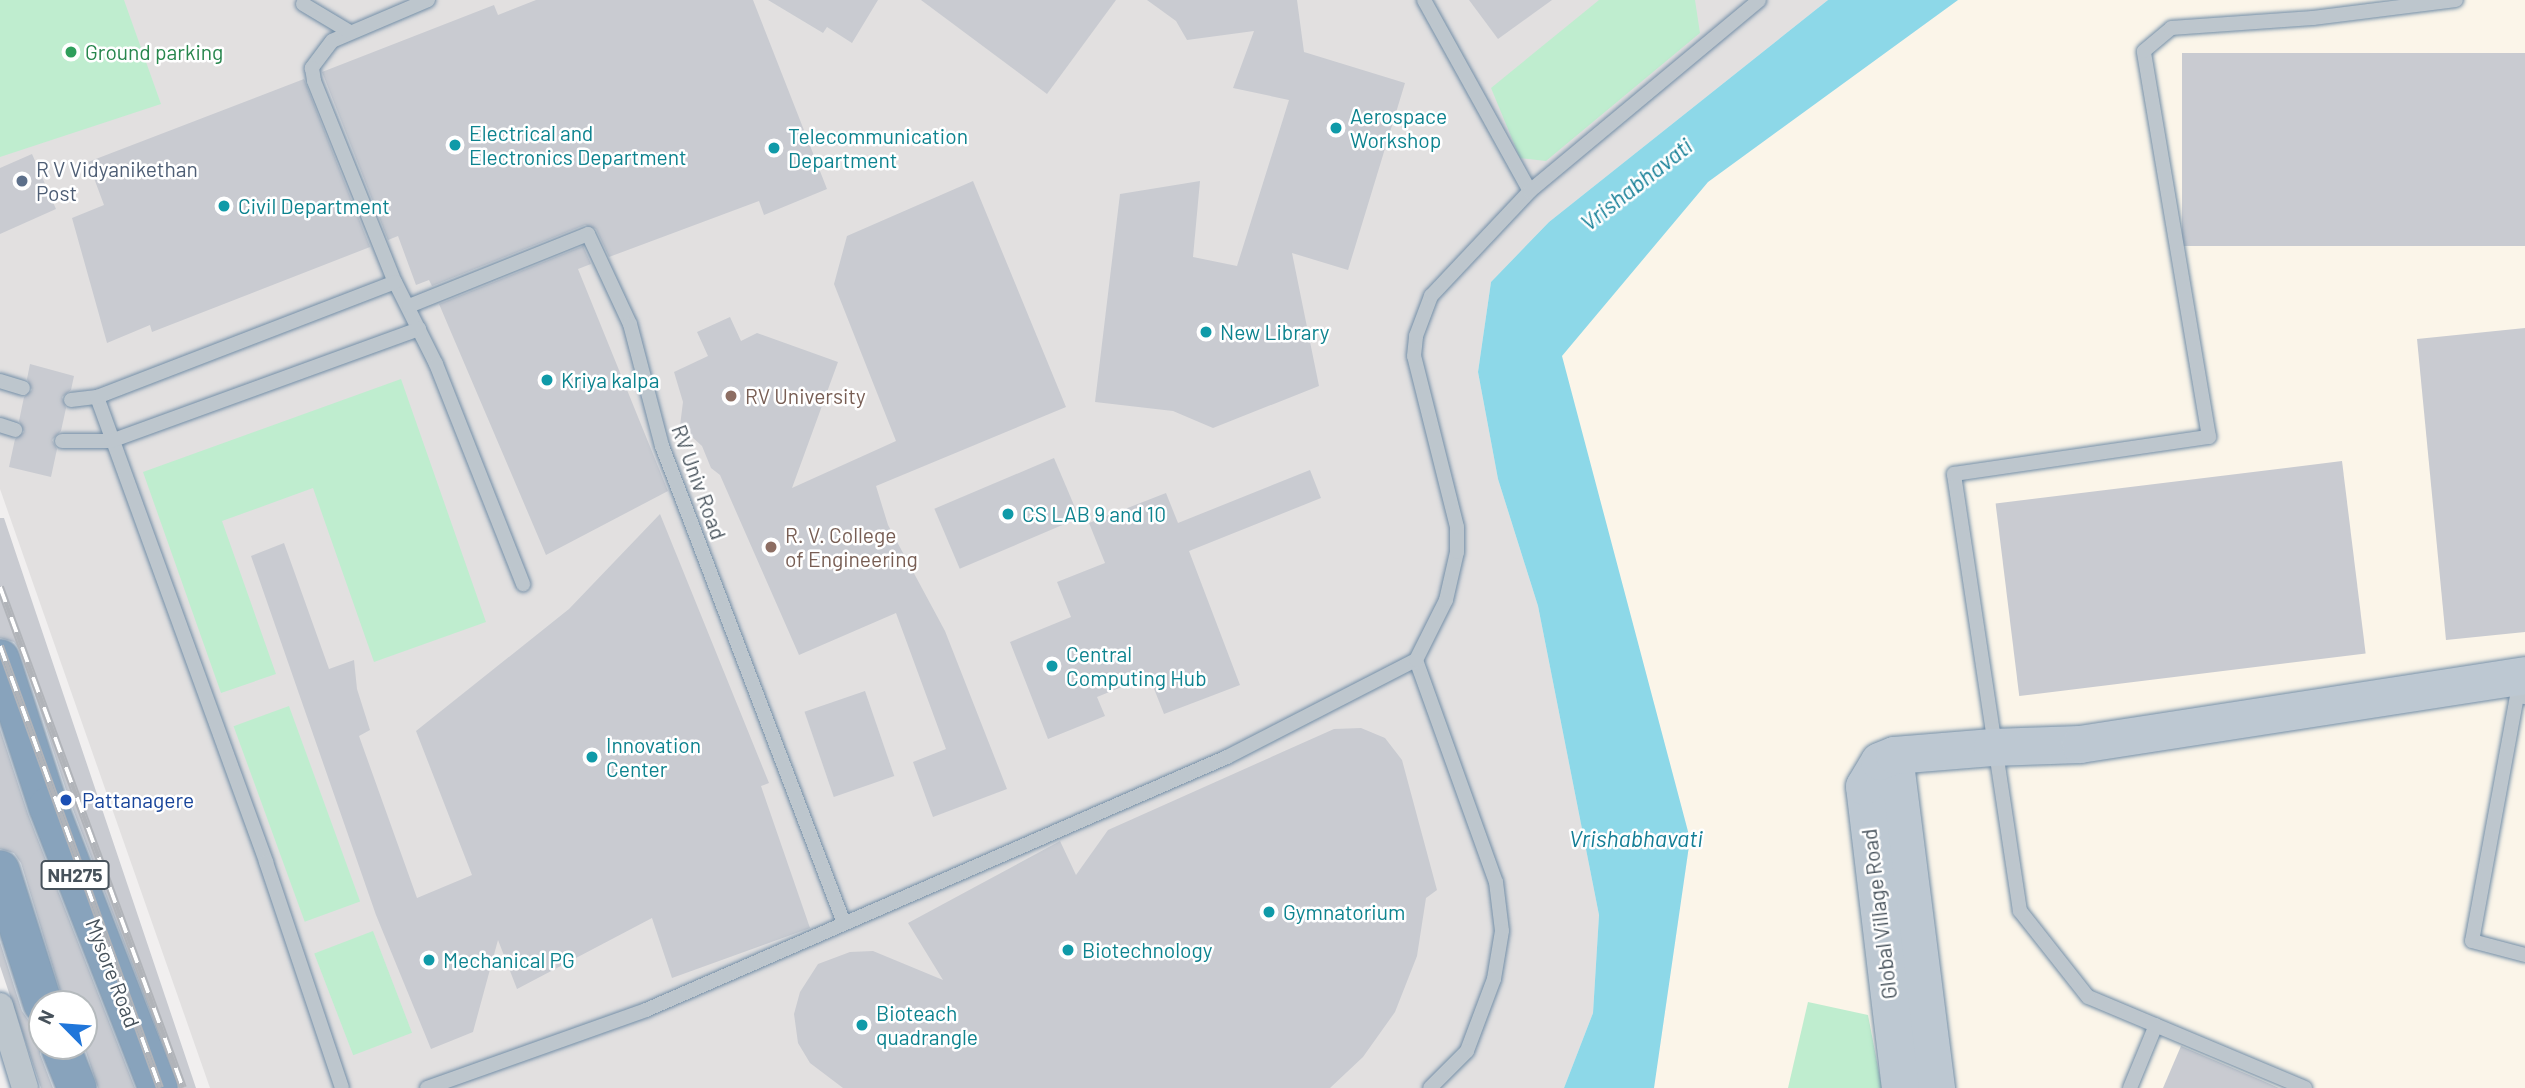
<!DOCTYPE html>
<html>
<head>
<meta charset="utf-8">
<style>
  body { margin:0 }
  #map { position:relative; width:2525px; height:1088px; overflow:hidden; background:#f1efef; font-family:Barlow,sans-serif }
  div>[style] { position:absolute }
  .commercial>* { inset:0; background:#fbf5e9 }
  .education>* { inset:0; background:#e2e0e0 }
  .green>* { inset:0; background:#bfedcf; transform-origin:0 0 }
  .water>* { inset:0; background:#8dd8e8 }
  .building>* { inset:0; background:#c9cbd1; transform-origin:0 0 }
  .roads { filter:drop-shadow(0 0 2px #738ea7) drop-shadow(0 0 2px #738ea7) }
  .lane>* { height:14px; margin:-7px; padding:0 7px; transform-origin:7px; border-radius:7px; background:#bdc6cd }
  .street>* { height:26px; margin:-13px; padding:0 13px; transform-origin:13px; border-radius:13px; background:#bdc6cd }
  .secondary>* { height:37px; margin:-18.5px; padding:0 18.5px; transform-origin:18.5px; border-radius:18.5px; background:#bdc8d2 }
  .highway>* { height:38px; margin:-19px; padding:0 19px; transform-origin:19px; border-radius:19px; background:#88a3bc }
  .rail>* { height:8px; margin-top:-4px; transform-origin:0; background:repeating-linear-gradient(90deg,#fff 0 16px,#b1b4b9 0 32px); box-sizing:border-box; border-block:2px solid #b1b4b9 }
  .dots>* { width:19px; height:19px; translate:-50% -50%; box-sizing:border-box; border:4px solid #fff; border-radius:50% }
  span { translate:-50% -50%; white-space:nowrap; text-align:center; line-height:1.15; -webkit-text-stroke:5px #fff; paint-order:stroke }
  .shield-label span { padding:2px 5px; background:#fff; border:2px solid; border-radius:5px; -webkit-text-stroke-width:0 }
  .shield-label { font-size:19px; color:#47525b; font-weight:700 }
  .leisure-label { font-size:21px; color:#27864d }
  .left { translate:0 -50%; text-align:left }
  .culture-label { font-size:21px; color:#0d838f }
  .service-label { font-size:21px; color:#4e5e75 }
  .education-label { font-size:21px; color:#785e54 }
  .street-label { font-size:21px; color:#47525b }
  .transit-label { font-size:21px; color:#164399 }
  .water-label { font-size:23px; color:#127d95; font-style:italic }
  .north { position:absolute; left:28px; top:990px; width:70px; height:70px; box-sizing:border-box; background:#fff; border:2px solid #b5babd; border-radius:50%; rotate:295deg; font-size:19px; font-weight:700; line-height:28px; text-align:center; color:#47525b }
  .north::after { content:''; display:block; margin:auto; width:24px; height:32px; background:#2076da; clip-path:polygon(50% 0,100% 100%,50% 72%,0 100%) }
</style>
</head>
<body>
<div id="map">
  <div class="commercial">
    <div style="clip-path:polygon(1958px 0,2525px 0,2525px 1088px,1654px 1088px,1690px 839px,1561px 356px,1708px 182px)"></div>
  </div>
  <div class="education">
    <div style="clip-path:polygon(0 0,1828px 0,1549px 222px,1491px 282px,1478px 372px,1498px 479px,1538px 606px,1599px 915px,1593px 1013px,1564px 1088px,210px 1088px,0 489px)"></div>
  </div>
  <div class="green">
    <div style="clip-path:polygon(0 0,124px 0,161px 104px,0 157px)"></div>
    <div style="clip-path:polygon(1599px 0,1695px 0,1700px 33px,1546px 161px,1520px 158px,1491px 88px)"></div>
    <div style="clip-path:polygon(401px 379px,486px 622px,374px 662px,313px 488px,222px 521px,276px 674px,221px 693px,143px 472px)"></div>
    <div style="left:289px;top:706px;width:208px;height:59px;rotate:70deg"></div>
    <div style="left:373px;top:931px;width:109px;height:63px;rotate:69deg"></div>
    <div style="clip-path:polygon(1808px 1002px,1868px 1015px,1882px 1088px,1788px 1088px)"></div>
  </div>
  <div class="water">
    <div style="clip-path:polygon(1828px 0,1958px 0,1708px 182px,1562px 356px,1690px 839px,1654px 1088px,1564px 1088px,1593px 1013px,1599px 915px,1538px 606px,1498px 479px,1478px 372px,1491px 282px,1549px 222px)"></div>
  </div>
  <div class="building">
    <div style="clip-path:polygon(536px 0,753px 0,827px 189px,764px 215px,759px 201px,609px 257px,596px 229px,585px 225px,432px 286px,429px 280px,416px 285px,398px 236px,388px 240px,322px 72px,494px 5px,498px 15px)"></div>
    <div style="clip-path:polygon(768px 0,878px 0,852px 43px,827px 27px,823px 33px)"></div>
    <div style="clip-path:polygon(921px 0,1116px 0,1047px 94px)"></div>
    <div style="clip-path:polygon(1147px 0,1297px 0,1304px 52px,1405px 83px,1348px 270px,1292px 253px,1319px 386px,1213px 428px,1173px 411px,1095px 402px,1120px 194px,1200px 181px,1193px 257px,1237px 266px,1289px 100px,1233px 88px,1254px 31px,1187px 40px,1176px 21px)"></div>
    <div style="clip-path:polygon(1469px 0,1552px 0,1498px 39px)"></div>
    <div style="left:2525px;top:53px;width:193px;height:343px;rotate:90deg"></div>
    <div style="clip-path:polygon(304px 79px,370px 247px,152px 332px,150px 325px,107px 343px,72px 218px,104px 205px,88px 162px)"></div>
    <div style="clip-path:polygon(32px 154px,56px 209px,0 234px,0 168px)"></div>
    <div style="clip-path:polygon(973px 181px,1066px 407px,876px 486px,888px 525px,945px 631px,1007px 789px,933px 817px,913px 762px,946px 749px,896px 613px,799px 655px,720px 475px,711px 468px,702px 446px,680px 426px,683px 402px,674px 372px,708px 356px,697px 332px,730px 317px,741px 341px,757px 333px,838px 362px,792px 488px,896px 441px,834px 284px,847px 236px)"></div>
    <div style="clip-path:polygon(583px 246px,591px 264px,578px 269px,668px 491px,546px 555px,439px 304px)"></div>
    <div style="clip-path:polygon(2525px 328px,2525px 632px,2446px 640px,2417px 339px)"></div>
    <div style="clip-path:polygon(30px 364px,74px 376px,71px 390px,62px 397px,66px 408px,61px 431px,52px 440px,57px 449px,51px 477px,9px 467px,15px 439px,24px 432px,19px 421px,24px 397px,32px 390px,27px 379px)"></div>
    <div style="left:1054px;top:458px;width:65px;height:130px;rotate:67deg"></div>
    <div style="left:2342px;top:461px;width:194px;height:349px;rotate:83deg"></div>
    <div style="clip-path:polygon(1310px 470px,1321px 498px,1189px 551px,1240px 685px,1164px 714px,1149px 676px,1097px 697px,1105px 716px,1048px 739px,1010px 642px,1071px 617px,1057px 582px,1105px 563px,1089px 523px,1166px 493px,1178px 523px)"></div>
    <div style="clip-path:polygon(660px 514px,769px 783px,761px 786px,810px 928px,672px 978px,652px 918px,517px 989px,498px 940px,473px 1032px,431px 1049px,376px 915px,251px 556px,284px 543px,329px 669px,354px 660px,357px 689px,370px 730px,359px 736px,417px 898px,472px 875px,416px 731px,569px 609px)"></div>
    <div style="clip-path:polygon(0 518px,4px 518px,196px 1088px,179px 1088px,69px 799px,21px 652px,14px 642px,0 638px)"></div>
    <div style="left:865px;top:691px;width:90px;height:64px;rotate:71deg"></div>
    <div style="clip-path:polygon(1361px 728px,1385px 738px,1402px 760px,1437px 890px,1426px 898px,1417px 956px,1395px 1012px,1363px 1057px,1330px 1088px,843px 1088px,810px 1063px,798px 1043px,794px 1014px,800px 992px,818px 964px,850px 952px,873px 951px,943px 980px,908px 923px,1060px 841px,1076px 875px,1108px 830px,1334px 729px)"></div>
    <div style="clip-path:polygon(0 729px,28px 814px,135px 1088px,98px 1088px,84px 1046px,84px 1004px,64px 1004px,21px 863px,14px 853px,0 849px)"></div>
    <div style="clip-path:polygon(0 942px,22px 1011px,29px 1021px,42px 1025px,40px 1054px,53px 1088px,41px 1088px,0 966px)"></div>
    <div style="clip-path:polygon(2181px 1046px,2261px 1080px,2279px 1088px,2163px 1088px)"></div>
  </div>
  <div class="roads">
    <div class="lane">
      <div style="left:428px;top:0;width:104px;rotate:156.9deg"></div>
      <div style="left:332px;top:41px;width:34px;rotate:127deg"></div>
      <div style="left:312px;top:68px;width:13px;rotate:81deg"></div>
      <div style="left:314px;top:81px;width:217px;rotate:68.1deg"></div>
      <div style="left:395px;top:282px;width:92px;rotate:63.4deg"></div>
      <div style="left:436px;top:364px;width:237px;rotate:68.4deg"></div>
      <div style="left:1424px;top:0;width:218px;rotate:61deg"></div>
      <div style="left:303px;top:4px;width:55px;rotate:30.8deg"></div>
      <div style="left:409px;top:306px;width:193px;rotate:-21.9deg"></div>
      <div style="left:588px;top:234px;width:99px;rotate:65deg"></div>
      <div style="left:630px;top:324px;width:126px;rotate:75.3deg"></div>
      <div style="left:662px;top:446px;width:511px;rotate:69.12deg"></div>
      <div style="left:0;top:381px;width:24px;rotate:17deg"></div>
      <div style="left:97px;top:397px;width:495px;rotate:70deg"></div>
      <div style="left:266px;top:862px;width:238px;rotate:71.4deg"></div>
      <div style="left:71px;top:400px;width:26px;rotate:-7deg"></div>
      <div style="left:97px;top:397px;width:319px;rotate:-21.1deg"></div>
      <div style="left:0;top:425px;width:16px;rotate:18deg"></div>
      <div style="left:62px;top:441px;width:49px"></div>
      <div style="left:111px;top:441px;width:328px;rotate:-20deg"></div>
      <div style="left:1416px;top:660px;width:236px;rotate:70.2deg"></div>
      <div style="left:1496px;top:882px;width:49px;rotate:83deg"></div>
      <div style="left:1502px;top:931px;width:49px;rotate:99.5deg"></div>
      <div style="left:1494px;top:979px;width:77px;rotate:110.6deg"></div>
      <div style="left:1467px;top:1051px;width:52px;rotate:135deg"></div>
      <div style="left:2525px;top:697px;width:8px;rotate:-173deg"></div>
      <div style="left:2517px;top:696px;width:249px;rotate:100.4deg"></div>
      <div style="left:2472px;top:941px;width:55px;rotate:14.8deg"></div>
      <div style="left:427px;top:1088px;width:232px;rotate:-19.6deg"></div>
      <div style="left:646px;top:1010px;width:634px;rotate:-23.53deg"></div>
      <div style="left:1227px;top:757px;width:212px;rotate:-27.2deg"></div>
      <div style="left:1416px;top:660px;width:67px;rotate:-63.4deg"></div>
      <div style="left:1446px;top:600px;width:49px;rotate:-77.1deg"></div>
      <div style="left:1457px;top:552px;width:25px;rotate:-90deg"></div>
      <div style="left:1457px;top:527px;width:176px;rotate:-104.1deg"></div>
      <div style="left:1414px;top:356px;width:20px;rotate:-84deg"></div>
      <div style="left:1416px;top:336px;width:43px;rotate:-69.4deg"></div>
      <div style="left:1431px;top:296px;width:144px;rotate:-46.7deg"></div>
      <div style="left:1530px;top:191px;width:298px;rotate:-39.8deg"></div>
      <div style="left:2130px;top:1088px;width:68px;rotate:-67.6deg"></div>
      <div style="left:2305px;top:1088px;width:235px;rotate:-157.2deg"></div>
      <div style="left:2088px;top:997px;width:110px;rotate:-128.3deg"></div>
      <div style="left:2020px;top:911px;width:442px;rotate:-98.6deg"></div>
      <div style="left:1954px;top:474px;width:258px;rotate:-8.3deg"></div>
      <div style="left:2209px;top:437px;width:391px;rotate:-99.6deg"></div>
      <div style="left:2144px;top:51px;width:35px;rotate:-40deg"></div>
      <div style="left:2171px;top:28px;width:142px;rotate:-4deg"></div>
      <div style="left:2313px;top:18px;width:144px;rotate:-7.2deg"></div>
    </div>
    <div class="street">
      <div style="left:0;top:1006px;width:86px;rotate:73deg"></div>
    </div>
    <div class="secondary">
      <div style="left:1894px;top:755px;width:336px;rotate:82.8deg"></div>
      <div style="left:1900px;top:1088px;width:304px;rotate:-96.8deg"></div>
      <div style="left:1864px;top:786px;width:29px;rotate:-59deg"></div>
      <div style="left:1879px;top:761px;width:16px;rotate:-22deg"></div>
      <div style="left:1894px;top:755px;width:98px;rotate:-4.7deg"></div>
      <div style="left:1992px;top:747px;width:88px;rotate:-2deg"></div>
      <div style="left:2080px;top:744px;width:450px;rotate:-8.8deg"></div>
    </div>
    <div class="highway">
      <div style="left:0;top:659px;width:155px;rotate:71.9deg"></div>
      <div style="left:48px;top:806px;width:303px;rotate:68.7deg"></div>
      <div style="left:0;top:870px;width:141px;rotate:72.2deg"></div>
      <div style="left:60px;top:1046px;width:45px;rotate:68deg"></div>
    </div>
  </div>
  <div class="rail">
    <div style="left:0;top:587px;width:533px;rotate:69.93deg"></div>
    <div style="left:0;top:646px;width:470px;rotate:70.1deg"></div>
  </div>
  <div class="dots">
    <div style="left:71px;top:52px;background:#2e9e5b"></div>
    <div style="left:1336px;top:128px;background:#0f9aa8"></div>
    <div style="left:455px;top:145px;background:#0f9aa8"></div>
    <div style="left:774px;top:148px;background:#0f9aa8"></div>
    <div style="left:22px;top:181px;background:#5c6f8a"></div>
    <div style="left:224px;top:206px;background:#0f9aa8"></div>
    <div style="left:1206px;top:332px;background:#0f9aa8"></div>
    <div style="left:547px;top:380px;background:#0f9aa8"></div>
    <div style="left:731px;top:396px;background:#8d6e63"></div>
    <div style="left:1008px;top:514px;background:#0f9aa8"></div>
    <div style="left:771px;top:547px;background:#8d6e63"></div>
    <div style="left:1052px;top:666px;background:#0f9aa8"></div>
    <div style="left:592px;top:757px;background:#0f9aa8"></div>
    <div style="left:66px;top:800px;background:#1a4fb4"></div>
    <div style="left:1269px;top:912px;background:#0f9aa8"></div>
    <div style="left:1068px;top:950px;background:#0f9aa8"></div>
    <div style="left:429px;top:960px;background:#0f9aa8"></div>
    <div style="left:862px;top:1025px;background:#0f9aa8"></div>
  </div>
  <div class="shield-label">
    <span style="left:75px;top:875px">NH275</span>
  </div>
  <div class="leisure-label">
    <span class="left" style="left:85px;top:52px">Ground parking</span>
  </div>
  <div class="culture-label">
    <span class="left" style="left:1350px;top:128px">Aerospace<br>Workshop</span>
    <span class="left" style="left:469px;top:145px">Electrical and<br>Electronics Department</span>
    <span class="left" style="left:788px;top:148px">Telecommunication<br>Department</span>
    <span class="left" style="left:238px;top:206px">Civil Department</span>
    <span class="left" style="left:1220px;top:332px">New Library</span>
    <span class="left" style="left:561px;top:380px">Kriya kalpa</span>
    <span class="left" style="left:1022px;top:514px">CS LAB 9 and 10</span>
    <span class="left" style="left:1066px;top:666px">Central<br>Computing Hub</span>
    <span class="left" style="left:606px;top:757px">Innovation<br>Center</span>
    <span class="left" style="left:1283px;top:912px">Gymnatorium</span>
    <span class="left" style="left:1082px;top:950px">Biotechnology</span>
    <span class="left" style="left:443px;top:960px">Mechanical PG</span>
    <span class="left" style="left:876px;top:1025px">Bioteach<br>quadrangle</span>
  </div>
  <div class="service-label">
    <span class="left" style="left:36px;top:181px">R V Vidyanikethan<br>Post</span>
  </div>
  <div class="education-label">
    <span class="left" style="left:745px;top:396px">RV University</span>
    <span class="left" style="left:785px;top:547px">R. V. College<br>of Engineering</span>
  </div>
  <div class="street-label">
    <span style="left:699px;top:482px;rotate:70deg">RV Univ Road</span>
    <span style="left:1879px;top:914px;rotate:-97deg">Global Village Road</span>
    <span style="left:113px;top:973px;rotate:69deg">Mysore Road</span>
  </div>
  <div class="transit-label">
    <span class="left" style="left:82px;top:800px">Pattanagere</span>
  </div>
  <div class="water-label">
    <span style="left:1636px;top:184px;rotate:-38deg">Vrishabhavati</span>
    <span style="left:1636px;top:838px">Vrishabhavati</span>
  </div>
  <div class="north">N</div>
</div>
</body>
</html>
